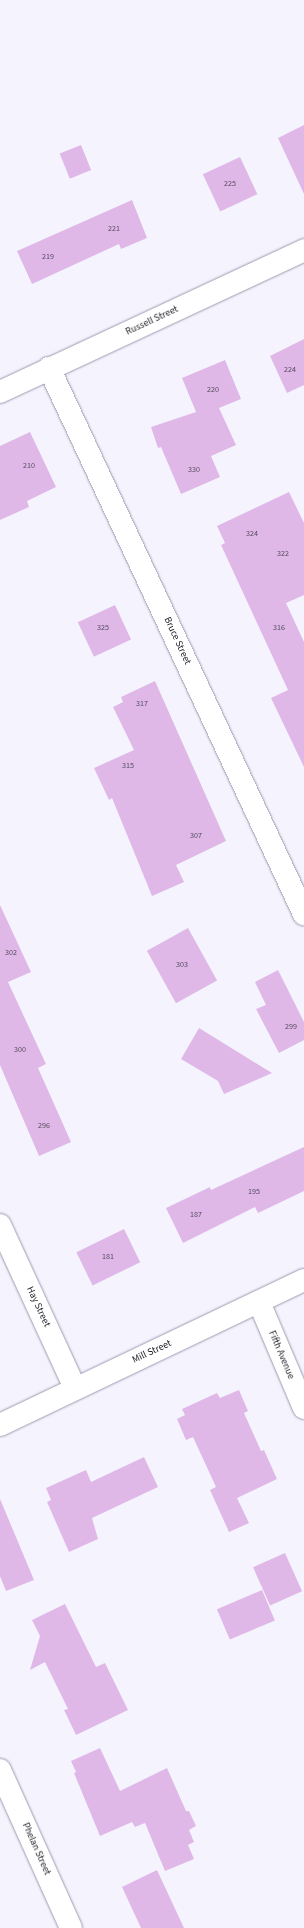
<!DOCTYPE html>
<html>
<head>
<meta charset="utf-8">
<style>
  body { margin:0 }
  #map { position:relative; width:304px; height:1928px; overflow:hidden; background:#f5f4fe; font-family:"Source Sans 3",sans-serif }
  div>[style] { position:absolute }
  .building>* { inset:0; background:#dfb8e8; transform-origin:0 0 }
  .roads { filter:drop-shadow(0 0 1px #9d9ab0) drop-shadow(0 0 1px #9d9ab0) }
  .street>* { height:22px; margin:-11px; padding:0 11px; transform-origin:11px; border-radius:11px; background:#fff }
  .secondary>* { height:22px; margin:-11px; padding:0 11px; transform-origin:11px; border-radius:11px; background:#fff }
  span { translate:-50% -50%; white-space:nowrap; text-align:center; line-height:1.15; -webkit-text-stroke:3px #fff; paint-order:stroke }
  .number-label { font-size:8px; color:#544a5c }
  .number-label span { -webkit-text-stroke-width:0 }
  .street-label { font-size:10px; color:#26252d }
</style>
</head>
<body>
<div id="map">
  <div class="building">
    <div style="clip-path:polygon(304px 125px,304px 194px,278px 138px)"></div>
    <div style="left:81px;top:145px;width:27px;height:23px;rotate:68deg"></div>
    <div style="left:240px;top:157px;width:41px;height:41px;rotate:65deg"></div>
    <div style="clip-path:polygon(132px 200px,147px 238px,121px 249px,119px 244px,32px 284px,17px 251px)"></div>
    <div style="clip-path:polygon(304px 339px,304px 385px,287px 393px,270px 356px)"></div>
    <div style="clip-path:polygon(225px 360px,241px 399px,219px 408px,236px 445px,211px 456px,220px 477px,181px 494px,161px 447px,158px 448px,151px 427px,196px 412px,182px 378px)"></div>
    <div style="clip-path:polygon(30px 432px,56px 487px,27px 501px,29px 507px,0 520px,0 446px)"></div>
    <div style="clip-path:polygon(289px 492px,304px 523px,304px 595px,286px 603px,304px 642px,304px 767px,271px 698px,288px 690px,221px 545px,225px 543px,217px 526px)"></div>
    <div style="left:115px;top:605px;width:38px;height:41px;rotate:65deg"></div>
    <div style="clip-path:polygon(155px 681px,226px 841px,176px 865px,184px 882px,152px 896px,112px 798px,109px 800px,94px 768px,134px 750px,113px 707px,123px 702px,121px 697px)"></div>
    <div style="clip-path:polygon(0 905px,31px 972px,8px 982px,46px 1064px,38px 1068px,71px 1142px,39px 1156px,0 1065px)"></div>
    <div style="left:188px;top:928px;width:60px;height:47px;rotate:61deg"></div>
    <div style="clip-path:polygon(278px 970px,304px 1022px,304px 1040px,279px 1053px,256px 1009px,266px 1005px,255px 982px)"></div>
    <div style="clip-path:polygon(199px 1028px,272px 1073px,224px 1094px,218px 1081px,181px 1059px)"></div>
    <div style="clip-path:polygon(304px 1147px,304px 1191px,258px 1213px,255px 1207px,183px 1243px,166px 1208px,210px 1187px,211px 1190px)"></div>
    <div style="left:124px;top:1229px;width:37px;height:53px;rotate:64deg"></div>
    <div style="clip-path:polygon(239px 1390px,248px 1411px,244px 1413px,261px 1451px,264px 1450px,277px 1479px,237px 1498px,249px 1523px,229px 1532px,210px 1490px,216px 1487px,193px 1437px,186px 1440px,177px 1419px,185px 1415px,182px 1409px,217px 1393px,220px 1398px)"></div>
    <div style="clip-path:polygon(144px 1457px,158px 1487px,92px 1518px,98px 1539px,69px 1552px,47px 1502px,51px 1500px,46px 1488px,86px 1470px,91px 1482px)"></div>
    <div style="clip-path:polygon(0 1499px,34px 1580px,6px 1591px,0 1576px)"></div>
    <div style="left:285px;top:1553px;width:42px;height:35px;rotate:66deg"></div>
    <div style="left:262px;top:1590px;width:33px;height:49px;rotate:67deg"></div>
    <div style="clip-path:polygon(65px 1604px,96px 1667px,105px 1663px,128px 1710px,76px 1735px,64px 1710px,68px 1709px,45px 1662px,30px 1670px,40px 1636px,32px 1620px)"></div>
    <div style="clip-path:polygon(100px 1748px,120px 1791px,167px 1768px,186px 1811px,189px 1811px,196px 1826px,189px 1830px,194px 1842px,188px 1845px,194px 1859px,165px 1871px,145px 1823px,135px 1827px,132px 1822px,100px 1836px,74px 1773px,76px 1772px,71px 1761px)"></div>
    <div style="clip-path:polygon(157px 1870px,184px 1928px,141px 1928px,122px 1887px)"></div>
  </div>
  <div class="roads">
    <div class="street">
      <div style="left:49px;top:368px;width:603px;rotate:64.97deg"></div>
      <div style="left:0;top:392px;width:336px;rotate:-25deg"></div>
      <div style="left:0;top:1225px;width:179px;rotate:65.3deg"></div>
      <div style="left:259px;top:1302px;width:115px;rotate:67deg"></div>
      <div style="left:0;top:1770px;width:173px;rotate:65.8deg"></div>
    </div>
    <div class="secondary">
      <div style="left:0;top:1425px;width:337px;rotate:-25.5deg"></div>
    </div>
  </div>
  <div class="number-label">
    <span style="left:230px;top:184px">225</span>
    <span style="left:114px;top:229px">221</span>
    <span style="left:48px;top:257px">219</span>
    <span style="left:290px;top:370px">224</span>
    <span style="left:213px;top:390px">220</span>
    <span style="left:29px;top:466px">210</span>
    <span style="left:194px;top:470px">330</span>
    <span style="left:252px;top:534px">324</span>
    <span style="left:283px;top:554px">322</span>
    <span style="left:103px;top:628px">325</span>
    <span style="left:279px;top:628px">316</span>
    <span style="left:142px;top:704px">317</span>
    <span style="left:128px;top:766px">315</span>
    <span style="left:196px;top:836px">307</span>
    <span style="left:11px;top:953px">302</span>
    <span style="left:182px;top:965px">303</span>
    <span style="left:291px;top:1027px">299</span>
    <span style="left:20px;top:1050px">300</span>
    <span style="left:44px;top:1126px">296</span>
    <span style="left:254px;top:1192px">195</span>
    <span style="left:196px;top:1215px">187</span>
    <span style="left:108px;top:1257px">181</span>
  </div>
  <div class="street-label">
    <span style="left:152px;top:321px;rotate:-25deg">Russell Street</span>
    <span style="left:177px;top:641px;rotate:65deg">Bruce Street</span>
    <span style="left:38px;top:1307px;rotate:65deg">Hay Street</span>
    <span style="left:152px;top:1352px;rotate:-25deg">Mill Street</span>
    <span style="left:281px;top:1355px;rotate:67deg">Fifth Avenue</span>
    <span style="left:36px;top:1849px;rotate:66deg">Phelan Street</span>
  </div>
</div>
</body>
</html>
